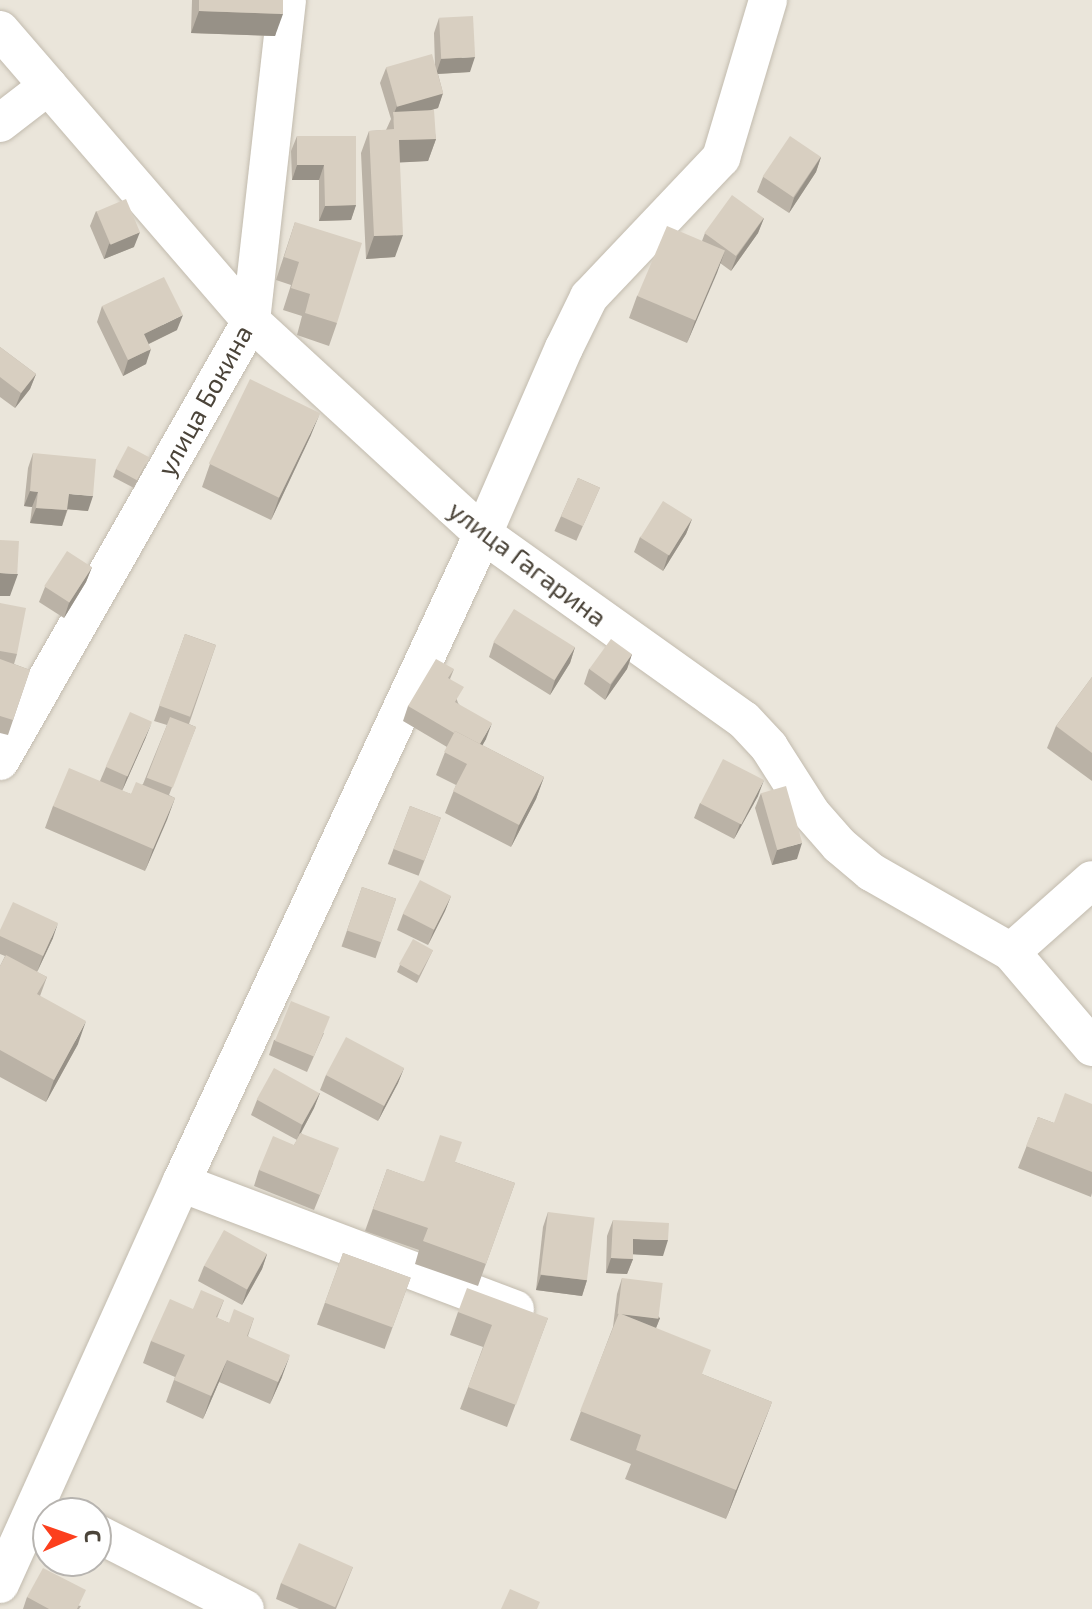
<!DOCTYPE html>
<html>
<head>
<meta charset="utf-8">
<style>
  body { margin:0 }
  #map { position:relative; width:1092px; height:1609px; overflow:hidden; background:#f6f3ec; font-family:"Exo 2",sans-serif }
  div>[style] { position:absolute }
  .residential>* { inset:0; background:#eae5da }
  .roads { filter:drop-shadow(0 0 2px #c2bbae) drop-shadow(0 0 2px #c2bbae) }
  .minor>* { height:38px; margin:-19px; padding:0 19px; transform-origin:19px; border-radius:19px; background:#fff }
  .wall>* { inset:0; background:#bab2a6; transform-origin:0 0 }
  .shaded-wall>* { inset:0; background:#979187 }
  .building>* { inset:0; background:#d8cfc1; transform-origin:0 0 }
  span { translate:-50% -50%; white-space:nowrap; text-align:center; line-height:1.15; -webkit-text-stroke:8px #fff; paint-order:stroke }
  .street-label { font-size:26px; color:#4b4439 }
  .north { position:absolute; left:32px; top:1497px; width:80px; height:80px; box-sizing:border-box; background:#fff; border:2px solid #b7b4b0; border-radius:50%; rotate:88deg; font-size:22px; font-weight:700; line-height:32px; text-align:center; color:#4b4439 }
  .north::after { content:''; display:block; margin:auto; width:28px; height:36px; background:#fc3f1d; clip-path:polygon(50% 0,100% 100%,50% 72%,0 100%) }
</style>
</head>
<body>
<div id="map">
  <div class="residential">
    <div style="clip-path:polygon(evenodd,0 0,1092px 0,1092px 1609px,0 1609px,0 0,48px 1513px,96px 1513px,96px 1561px,48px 1561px,48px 1513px)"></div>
  </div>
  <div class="roads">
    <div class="minor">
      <div style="left:0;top:30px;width:384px;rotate:49.2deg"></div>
      <div style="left:251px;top:321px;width:315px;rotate:42.6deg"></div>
      <div style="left:483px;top:534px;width:320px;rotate:35.5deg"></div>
      <div style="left:744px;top:720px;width:37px;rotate:47deg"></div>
      <div style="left:769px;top:747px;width:78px;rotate:57.5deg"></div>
      <div style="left:811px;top:813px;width:43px;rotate:48.8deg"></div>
      <div style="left:839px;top:845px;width:42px;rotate:40.2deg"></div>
      <div style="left:871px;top:872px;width:161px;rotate:29.7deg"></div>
      <div style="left:1011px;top:952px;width:125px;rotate:49.5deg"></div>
      <div style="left:0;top:123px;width:61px;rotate:-37.6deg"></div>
      <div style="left:0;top:761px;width:507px;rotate:-60.3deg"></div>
      <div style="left:251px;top:321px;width:323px;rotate:-83.6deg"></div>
      <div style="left:1011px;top:952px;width:108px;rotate:-41.6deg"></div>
      <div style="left:181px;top:1183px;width:357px;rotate:20.7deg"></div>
      <div style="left:96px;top:1533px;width:167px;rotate:27deg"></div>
      <div style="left:0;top:1584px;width:440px;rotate:-65.7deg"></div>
      <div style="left:181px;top:1183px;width:716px;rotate:-65.05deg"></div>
      <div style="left:483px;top:534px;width:203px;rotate:-66.5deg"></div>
      <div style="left:564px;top:348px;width:57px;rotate:-63.9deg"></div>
      <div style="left:589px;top:297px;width:192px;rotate:-46.5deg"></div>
      <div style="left:721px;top:158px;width:165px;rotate:-73.4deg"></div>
    </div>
  </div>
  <div class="wall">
    <div style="clip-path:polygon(192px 0,283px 0,275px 36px,191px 33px)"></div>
    <div style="clip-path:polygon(439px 18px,470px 72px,438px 74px,443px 93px,438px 108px,431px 110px,436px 139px,428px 161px,400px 162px,395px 257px,366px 259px,361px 153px,369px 131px,386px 130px,391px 119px,380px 83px,386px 68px,435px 66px,434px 33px)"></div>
    <div style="clip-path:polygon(297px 136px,356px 136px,356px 205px,351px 220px,319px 221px,319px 180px,292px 180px,291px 151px)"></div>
    <div style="clip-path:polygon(821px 157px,816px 172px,789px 213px,757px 192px,763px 177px)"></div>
    <div style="clip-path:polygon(96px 211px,134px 247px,104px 259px,90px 226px)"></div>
    <div style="clip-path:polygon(764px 218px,758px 233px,731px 271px,720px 263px,687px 343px,629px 318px,637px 296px,702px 241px,705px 233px)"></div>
    <div style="clip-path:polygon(295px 222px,337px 323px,329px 346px,297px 335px,302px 316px,283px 310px,291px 285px,276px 280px)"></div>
    <div style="clip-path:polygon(102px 306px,177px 330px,149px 344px,146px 364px,123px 376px,97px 322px)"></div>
    <div style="clip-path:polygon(0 347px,36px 374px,30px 389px,15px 408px,0 397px)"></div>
    <div style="clip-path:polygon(311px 435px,271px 520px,202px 487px,210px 464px)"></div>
    <div style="clip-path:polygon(33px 453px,88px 511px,68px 509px,62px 526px,30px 523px,32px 507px,24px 506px,28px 468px)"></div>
    <div style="clip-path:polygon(146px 464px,134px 488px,113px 477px,116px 469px)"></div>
    <div style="left:578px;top:478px;width:24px;height:58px;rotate:24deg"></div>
    <div style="clip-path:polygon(692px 519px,686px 534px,663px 571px,634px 552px,640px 537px)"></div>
    <div style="clip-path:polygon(92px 567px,86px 582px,64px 618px,39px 602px,45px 587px)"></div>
    <div style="clip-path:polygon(0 603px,17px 654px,14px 664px,30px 670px,8px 735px,0 733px)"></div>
    <div style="clip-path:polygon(185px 634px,216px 645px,189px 724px,196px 727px,169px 795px,175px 798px,145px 871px,45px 828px,53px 806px,100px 781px,106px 767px,146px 737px,122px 791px,131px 794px,143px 784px,167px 725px,154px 721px)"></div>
    <div style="clip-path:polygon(494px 642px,575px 647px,570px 663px,550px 695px,489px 657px)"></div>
    <div style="clip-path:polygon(632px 654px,627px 669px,605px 700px,584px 684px,589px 669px)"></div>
    <div style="clip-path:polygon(454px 669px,450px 679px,458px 703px,486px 739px,482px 745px,544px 777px,536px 799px,511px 847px,445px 813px,456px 785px,436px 775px,447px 747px,403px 721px,408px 706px)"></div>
    <div style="clip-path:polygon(1092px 677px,1092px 781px,1047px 748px,1056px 726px)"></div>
    <div style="clip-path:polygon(761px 793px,797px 859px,772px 865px,755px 808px)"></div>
    <div style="clip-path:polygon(758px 796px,734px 839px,694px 818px,700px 803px)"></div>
    <div style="left:410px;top:806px;width:33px;height:62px;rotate:21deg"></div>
    <div style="left:362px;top:887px;width:36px;height:63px;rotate:19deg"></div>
    <div style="clip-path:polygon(451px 896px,445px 911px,428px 945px,397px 930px,403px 914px)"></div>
    <div style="clip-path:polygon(0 930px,53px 938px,37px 972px,47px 977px,40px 996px,78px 1044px,46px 1102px,0 1077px,0 966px,5px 956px,0 954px)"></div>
    <div style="clip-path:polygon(433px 950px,417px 983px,397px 972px,400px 965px)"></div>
    <div style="clip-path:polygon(324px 1033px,307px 1072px,269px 1055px,274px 1040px)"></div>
    <div style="clip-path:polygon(404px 1068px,398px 1083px,378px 1121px,320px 1090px,326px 1075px)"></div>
    <div style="clip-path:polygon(320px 1093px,314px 1108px,301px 1133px,333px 1163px,314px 1210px,254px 1186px,259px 1170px,294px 1145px,297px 1140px,251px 1115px,257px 1100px)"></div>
    <div style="clip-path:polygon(1092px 1104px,1092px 1193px,1091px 1197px,1018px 1168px,1038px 1117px,1054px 1123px)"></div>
    <div style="clip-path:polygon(455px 1162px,515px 1183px,478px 1286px,415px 1264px,419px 1250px,365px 1231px,387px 1169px,423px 1182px)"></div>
    <div style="clip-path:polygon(548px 1212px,587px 1280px,582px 1296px,536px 1290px,543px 1227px)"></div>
    <div style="clip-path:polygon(613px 1220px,663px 1256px,633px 1254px,633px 1259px,627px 1274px,606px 1273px,607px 1236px)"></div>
    <div style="left:343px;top:1253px;width:72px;height:76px;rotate:20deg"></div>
    <div style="clip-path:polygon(267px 1254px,262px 1269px,242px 1305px,198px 1281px,204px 1266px)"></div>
    <div style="clip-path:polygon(622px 1278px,660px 1318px,656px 1328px,702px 1374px,772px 1402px,726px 1519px,625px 1479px,631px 1464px,570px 1440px,613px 1327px,617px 1294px)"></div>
    <div style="clip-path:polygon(224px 1300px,217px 1318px,229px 1323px,254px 1318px,248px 1336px,282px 1377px,270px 1404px,219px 1382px,203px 1419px,166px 1402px,175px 1377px,143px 1363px,151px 1341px,193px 1309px)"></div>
    <div style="clip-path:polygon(458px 1312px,548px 1318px,507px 1427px,460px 1409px,483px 1347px,450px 1335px)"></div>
    <div style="clip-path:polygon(353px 1567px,336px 1609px,299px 1609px,276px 1599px,281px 1583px)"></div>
    <div style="clip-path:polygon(27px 1597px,81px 1606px,79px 1609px,23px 1609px)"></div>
  </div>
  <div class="shaded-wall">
    <div style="clip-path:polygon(199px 11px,283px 14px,275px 36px,191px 33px)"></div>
    <div style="clip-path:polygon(475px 57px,470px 72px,436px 74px,441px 59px)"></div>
    <div style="clip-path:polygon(443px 93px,438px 108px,394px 121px,393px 116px,397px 106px)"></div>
    <div style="clip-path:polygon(436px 139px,428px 161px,391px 163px,399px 140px)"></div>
    <div style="clip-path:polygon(821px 157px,816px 172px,789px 213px,794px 198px)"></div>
    <div style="clip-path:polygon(297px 165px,324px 165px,319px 180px,292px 180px)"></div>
    <div style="clip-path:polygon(356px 205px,351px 220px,319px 221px,325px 206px)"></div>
    <div style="clip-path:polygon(764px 218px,758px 233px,731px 271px,737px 256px)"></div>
    <div style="clip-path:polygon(140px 232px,134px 247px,104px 259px,109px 244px)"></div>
    <div style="clip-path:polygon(403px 235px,395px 257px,366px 259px,374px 236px)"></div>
    <div style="clip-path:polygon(725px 251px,717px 273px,687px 343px,695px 321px)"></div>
    <div style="clip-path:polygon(183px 315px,177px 330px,138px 349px,144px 334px)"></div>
    <div style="clip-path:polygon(151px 349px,146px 364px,123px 376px,128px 360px)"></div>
    <div style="clip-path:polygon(36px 374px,30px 389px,15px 408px,21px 393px)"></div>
    <div style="clip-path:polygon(320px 413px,311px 435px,271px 520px,279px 498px)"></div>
    <div style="clip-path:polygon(30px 491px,38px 492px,32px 507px,24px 506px)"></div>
    <div style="clip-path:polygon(69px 494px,93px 496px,88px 511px,64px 509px)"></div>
    <div style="clip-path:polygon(36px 508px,67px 510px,62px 526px,30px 523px)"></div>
    <div style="clip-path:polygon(692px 519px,686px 534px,663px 571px,668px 556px)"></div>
    <div style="clip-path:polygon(92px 567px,86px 582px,64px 618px,69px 603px)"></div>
    <div style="clip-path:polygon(0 573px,18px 574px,10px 596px,0 596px)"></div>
    <div style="clip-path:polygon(575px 647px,570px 663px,550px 695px,555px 680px)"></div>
    <div style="clip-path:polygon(632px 654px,627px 669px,605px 700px,611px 685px)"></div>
    <div style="clip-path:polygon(152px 722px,146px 737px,122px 791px,127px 776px)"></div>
    <div style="clip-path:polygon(492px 723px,486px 739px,473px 762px,478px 747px)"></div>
    <div style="clip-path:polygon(544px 777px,536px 799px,511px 847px,519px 825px)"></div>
    <div style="clip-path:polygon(764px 780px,758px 796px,734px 839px,740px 824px)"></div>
    <div style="clip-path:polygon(175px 798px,167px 820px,145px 871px,153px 849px)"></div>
    <div style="clip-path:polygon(802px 843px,797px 859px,772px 865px,777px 850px)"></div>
    <div style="clip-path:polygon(451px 896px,445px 911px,428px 945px,434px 930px)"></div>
    <div style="clip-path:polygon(58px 923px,53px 938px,37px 972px,43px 956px)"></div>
    <div style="clip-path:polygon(86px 1021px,78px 1044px,46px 1102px,54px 1080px)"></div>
    <div style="clip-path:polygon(404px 1068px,398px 1083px,378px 1121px,384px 1106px)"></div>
    <div style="clip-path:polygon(320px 1093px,314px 1108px,297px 1140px,302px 1125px)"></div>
    <div style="clip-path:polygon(633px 1239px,668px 1240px,663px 1256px,628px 1254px)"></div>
    <div style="clip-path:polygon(267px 1254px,262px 1269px,242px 1305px,247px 1290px)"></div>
    <div style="clip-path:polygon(611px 1258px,633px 1259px,627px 1274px,606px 1273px)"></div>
    <div style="clip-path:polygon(541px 1275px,587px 1280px,582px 1296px,536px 1290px)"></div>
    <div style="clip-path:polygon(619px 1314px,660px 1318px,654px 1333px)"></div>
    <div style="clip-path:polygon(290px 1355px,282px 1377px,270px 1404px,278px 1382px)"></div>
    <div style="clip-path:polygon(227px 1360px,219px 1382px,203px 1419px,211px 1396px)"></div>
    <div style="clip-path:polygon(772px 1402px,761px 1430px,726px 1519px,736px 1490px)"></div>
  </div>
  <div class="building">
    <div style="clip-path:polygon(199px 0,283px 0,283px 14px,199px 11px)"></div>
    <div style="left:473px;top:16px;width:41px;height:34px;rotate:87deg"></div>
    <div style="left:432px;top:54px;width:41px;height:48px;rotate:74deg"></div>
    <div style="clip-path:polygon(434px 110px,436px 139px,399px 140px,403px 235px,374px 236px,369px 131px,394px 129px,393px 112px)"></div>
    <div style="clip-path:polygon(297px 136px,356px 136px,356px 205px,325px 206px,324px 165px,297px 165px)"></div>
    <div style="left:790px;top:136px;width:37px;height:49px;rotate:34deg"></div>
    <div style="left:732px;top:195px;width:39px;height:47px;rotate:36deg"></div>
    <div style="left:126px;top:199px;width:36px;height:32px;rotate:67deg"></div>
    <div style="clip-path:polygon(295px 222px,362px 243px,337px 323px,305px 313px,310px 294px,291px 288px,299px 262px,284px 257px)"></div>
    <div style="left:667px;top:226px;width:63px;height:76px;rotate:23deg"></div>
    <div style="clip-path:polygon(164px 277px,183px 315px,144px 334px,151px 349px,128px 360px,102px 306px)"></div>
    <div style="clip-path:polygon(0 347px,36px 374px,21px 393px,0 377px)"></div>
    <div style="left:250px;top:379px;width:78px;height:94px;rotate:26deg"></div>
    <div style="left:128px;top:446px;width:24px;height:26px;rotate:28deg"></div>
    <div style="clip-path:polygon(33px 453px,96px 459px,93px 496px,69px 494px,67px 510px,36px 508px,38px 492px,30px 491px)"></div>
    <div style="left:578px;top:478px;width:24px;height:42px;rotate:24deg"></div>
    <div style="left:663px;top:501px;width:34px;height:43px;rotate:32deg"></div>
    <div style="left:0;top:540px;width:19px;height:33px;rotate:3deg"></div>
    <div style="left:67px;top:551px;width:30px;height:42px;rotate:33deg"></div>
    <div style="clip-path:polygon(0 603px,26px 608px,17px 654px,0 651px)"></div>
    <div style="left:514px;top:609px;width:72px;height:39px;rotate:32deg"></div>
    <div style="left:185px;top:634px;width:33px;height:76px;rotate:20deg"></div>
    <div style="left:611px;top:639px;width:26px;height:37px;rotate:36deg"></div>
    <div style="clip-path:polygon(0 659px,30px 670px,13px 720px,0 716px)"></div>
    <div style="clip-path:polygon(436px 659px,454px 669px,448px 678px,464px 687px,455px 702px,492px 723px,480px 744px,455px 731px,454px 733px,408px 706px)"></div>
    <div style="clip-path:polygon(1092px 677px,1092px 753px,1056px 726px)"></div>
    <div style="left:130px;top:712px;width:24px;height:60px;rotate:24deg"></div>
    <div style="left:170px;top:717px;width:28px;height:65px;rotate:21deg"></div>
    <div style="clip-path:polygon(455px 731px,544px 777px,519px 825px,453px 791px,467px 764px,444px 752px)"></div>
    <div style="left:723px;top:759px;width:46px;height:50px;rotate:27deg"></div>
    <div style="clip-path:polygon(69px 768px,131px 794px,136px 782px,175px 798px,153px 849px,53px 806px)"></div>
    <div style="left:786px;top:786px;width:59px;height:26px;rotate:74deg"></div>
    <div style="left:410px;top:806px;width:33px;height:46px;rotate:21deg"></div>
    <div style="left:420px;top:880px;width:35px;height:38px;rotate:27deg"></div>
    <div style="left:362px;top:887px;width:36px;height:46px;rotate:19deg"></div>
    <div style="clip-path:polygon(13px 902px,58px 923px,43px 956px,0 936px,0 930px)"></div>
    <div style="left:413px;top:939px;width:23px;height:29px;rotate:29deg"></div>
    <div style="clip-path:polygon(6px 955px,47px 977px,37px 994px,86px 1021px,54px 1080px,0 1050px,0 966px)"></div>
    <div style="left:291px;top:1001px;width:42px;height:43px;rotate:22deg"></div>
    <div style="left:346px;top:1037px;width:66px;height:43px;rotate:28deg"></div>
    <div style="left:274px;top:1068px;width:52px;height:36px;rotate:29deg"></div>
    <div style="clip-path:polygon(1065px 1093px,1092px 1104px,1092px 1172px,1026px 1146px,1038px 1117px,1054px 1123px)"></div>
    <div style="clip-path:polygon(300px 1133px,339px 1148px,320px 1195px,259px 1170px,273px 1136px,294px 1145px)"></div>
    <div style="clip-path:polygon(440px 1135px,462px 1142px,455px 1162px,515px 1183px,486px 1264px,423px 1241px,428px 1228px,373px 1209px,387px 1169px,424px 1182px)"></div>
    <div style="left:548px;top:1212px;width:47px;height:63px;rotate:7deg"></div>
    <div style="clip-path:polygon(613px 1220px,669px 1223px,668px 1240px,633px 1239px,633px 1259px,611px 1258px)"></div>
    <div style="left:224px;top:1230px;width:49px;height:41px;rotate:29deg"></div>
    <div style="left:343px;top:1253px;width:72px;height:53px;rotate:20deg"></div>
    <div style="left:622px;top:1278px;width:41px;height:36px;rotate:7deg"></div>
    <div style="clip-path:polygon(467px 1288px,548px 1318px,516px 1405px,468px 1387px,492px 1325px,458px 1312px)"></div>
    <div style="clip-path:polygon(201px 1290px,224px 1300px,216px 1317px,229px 1323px,234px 1309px,254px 1318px,247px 1336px,290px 1355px,278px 1382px,227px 1360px,211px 1396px,174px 1380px,185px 1355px,151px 1341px,170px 1299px,193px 1309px)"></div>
    <div style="clip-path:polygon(619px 1313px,711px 1350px,702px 1374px,772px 1402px,736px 1490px,636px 1450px,641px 1435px,580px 1411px)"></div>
    <div style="left:299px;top:1543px;width:59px;height:44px;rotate:24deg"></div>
    <div style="clip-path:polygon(43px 1568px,86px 1590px,77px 1609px,49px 1609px,27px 1597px)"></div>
    <div style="clip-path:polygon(510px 1589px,540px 1602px,537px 1609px,501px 1609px)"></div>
  </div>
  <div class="street-label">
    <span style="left:204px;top:400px;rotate:-61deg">улица Бокина</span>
    <span style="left:528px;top:563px;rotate:37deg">улица Гагарина</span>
  </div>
  <div class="north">С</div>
</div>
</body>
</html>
